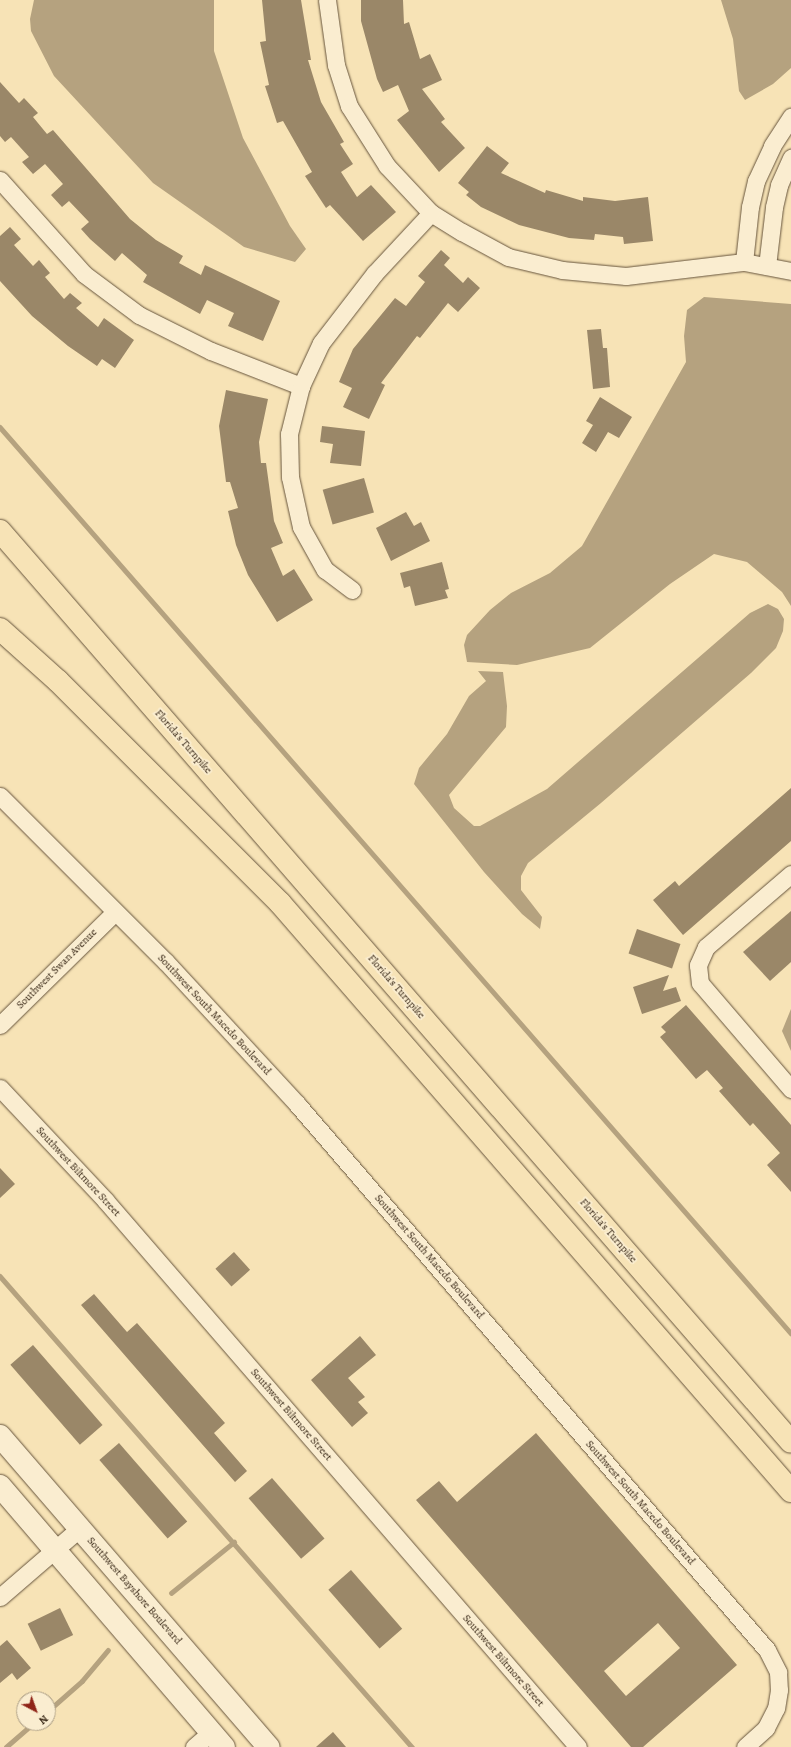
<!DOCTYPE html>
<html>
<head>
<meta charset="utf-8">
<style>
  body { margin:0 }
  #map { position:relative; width:791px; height:1747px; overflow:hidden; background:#f7e3b6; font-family:Alegreya,serif }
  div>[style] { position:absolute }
  .water>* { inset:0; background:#b5a27f }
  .stream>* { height:4.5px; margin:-2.25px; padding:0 2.25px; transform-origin:2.25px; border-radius:2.25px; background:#b5a27f }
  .building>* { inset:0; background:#9a8768; transform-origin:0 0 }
  .roads { filter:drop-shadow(0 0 1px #66543c) drop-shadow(0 0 1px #66543c) }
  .street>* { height:17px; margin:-8.5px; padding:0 8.5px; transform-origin:8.5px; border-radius:8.5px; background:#faedd0 }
  .secondary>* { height:22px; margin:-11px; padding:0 11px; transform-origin:11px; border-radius:11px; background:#faedd0 }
  .highway>* { height:22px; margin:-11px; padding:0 11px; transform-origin:11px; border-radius:11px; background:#f7e3b6 }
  span { translate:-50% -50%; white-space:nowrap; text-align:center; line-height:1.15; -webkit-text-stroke:3.5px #faedd0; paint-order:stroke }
  .street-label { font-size:11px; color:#352413 }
  .north { position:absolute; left:16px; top:1691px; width:40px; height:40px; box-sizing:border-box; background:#faedd0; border:1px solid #ab9d84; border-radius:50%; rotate:139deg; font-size:11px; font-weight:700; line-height:16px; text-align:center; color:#352413 }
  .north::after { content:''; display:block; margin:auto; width:14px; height:18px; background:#8f2418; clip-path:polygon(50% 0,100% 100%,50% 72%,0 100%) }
</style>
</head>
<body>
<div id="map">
  <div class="water">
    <div style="clip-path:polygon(34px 0,214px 0,214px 51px,243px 138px,290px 226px,306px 249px,295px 262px,244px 247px,153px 183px,54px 76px,31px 31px,30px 19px)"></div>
    <div style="clip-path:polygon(721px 0,791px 0,791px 68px,773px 84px,745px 100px,739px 91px,733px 39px)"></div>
    <div style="clip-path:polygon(704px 297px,791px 304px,791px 606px,782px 592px,747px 562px,714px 554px,670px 584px,590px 648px,517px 665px,467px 662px,464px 645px,467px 635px,490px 610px,511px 593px,550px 573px,582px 546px,686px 362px,684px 336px,687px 310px)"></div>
    <div style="clip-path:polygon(768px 604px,778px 609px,784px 619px,783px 631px,776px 648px,751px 673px,601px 803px,528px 863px,521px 876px,521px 890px,542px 917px,540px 929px,522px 914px,484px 872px,414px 784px,419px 768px,447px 734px,469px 696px,486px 681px,478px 671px,503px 672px,507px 706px,506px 727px,449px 795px,454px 808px,474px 826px,480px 826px,547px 789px,750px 613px)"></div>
    <div style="clip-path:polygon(791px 1009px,791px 1051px,782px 1031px)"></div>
  </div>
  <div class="stream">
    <div style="left:0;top:427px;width:1203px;rotate:48.88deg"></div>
    <div style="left:0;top:1276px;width:626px;rotate:48.82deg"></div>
    <div style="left:171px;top:1593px;width:81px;rotate:-39deg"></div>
    <div style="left:48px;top:1711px;width:45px;rotate:-41.4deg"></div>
    <div style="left:82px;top:1681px;width:40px;rotate:-50deg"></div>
    <div style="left:6px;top:1747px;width:37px;rotate:-41deg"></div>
  </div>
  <div class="building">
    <div style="clip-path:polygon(262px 0,301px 0,311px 60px,308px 60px,321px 102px,344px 142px,340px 144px,353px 164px,341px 172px,357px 197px,371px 185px,396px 212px,363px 241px,330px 205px,326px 208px,305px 176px,312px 172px,283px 121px,277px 123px,265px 86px,269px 85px,260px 42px,266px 41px)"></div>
    <div style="clip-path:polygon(361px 0,403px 0,404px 24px,409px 22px,420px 59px,430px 54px,442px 80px,422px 89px,445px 119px,441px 122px,465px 148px,439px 172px,397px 120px,409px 111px,398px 85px,383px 92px,377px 79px,361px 21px)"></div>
    <div style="clip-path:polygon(0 82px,19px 103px,24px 98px,38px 113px,33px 117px,47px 134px,53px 130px,130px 219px,156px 240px,183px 256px,179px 263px,201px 275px,205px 265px,280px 301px,263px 341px,228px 326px,234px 313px,207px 300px,200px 314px,143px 282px,147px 275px,122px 253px,115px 261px,90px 239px,81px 229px,89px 222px,69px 201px,62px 207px,51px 195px,63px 184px,45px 164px,33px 174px,22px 162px,29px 157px,11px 137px,5px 142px,0 136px)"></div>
    <div style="clip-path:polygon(487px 146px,509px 163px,501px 173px,545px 193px,546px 190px,583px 201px,583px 197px,615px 201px,648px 197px,653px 241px,624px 244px,623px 237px,595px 234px,594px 240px,569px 238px,519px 225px,481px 207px,466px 195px,469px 192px,458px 183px)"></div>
    <div style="clip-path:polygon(10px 227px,21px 239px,14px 245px,33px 266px,39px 260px,50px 273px,45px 277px,64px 299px,70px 293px,82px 303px,76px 308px,98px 327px,104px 318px,134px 340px,115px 368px,102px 359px,97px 366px,68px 346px,32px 316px,0 281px,0 236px)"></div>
    <div style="clip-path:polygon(441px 250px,450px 258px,444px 265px,463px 283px,468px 277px,480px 288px,458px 312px,448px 303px,420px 338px,417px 336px,381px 383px,385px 385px,369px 419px,343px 407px,352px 388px,339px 382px,353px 349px,395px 298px,406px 306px,425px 282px,418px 276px)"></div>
    <div style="clip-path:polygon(601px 329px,603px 348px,607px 348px,610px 387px,593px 389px,587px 330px)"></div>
    <div style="clip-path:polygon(226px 390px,268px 399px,259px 442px,261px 463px,266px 463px,274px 521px,283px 543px,271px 548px,283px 576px,294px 569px,313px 600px,277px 622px,248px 575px,236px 545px,228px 511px,238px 508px,230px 482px,226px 482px,219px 426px)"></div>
    <div style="clip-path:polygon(600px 397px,632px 417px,619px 438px,608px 432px,596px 452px,582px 443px,593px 425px,586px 421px)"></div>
    <div style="clip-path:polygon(322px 426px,365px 431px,361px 466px,330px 463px,333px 444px,320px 442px)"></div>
    <div style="left:364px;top:478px;width:36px;height:43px;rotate:74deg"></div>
    <div style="clip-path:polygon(406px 512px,414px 526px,421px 522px,430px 541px,391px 561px,376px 528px)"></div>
    <div style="clip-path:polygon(442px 562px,449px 589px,445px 590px,448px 598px,415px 606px,410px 586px,404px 588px,400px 573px)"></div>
    <div style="clip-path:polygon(791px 788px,791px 841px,683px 935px,653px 900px,675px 881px,679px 886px)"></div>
    <div style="clip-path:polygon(791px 911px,791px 962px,770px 981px,743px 952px)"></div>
    <div style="left:637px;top:929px;width:46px;height:26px;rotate:19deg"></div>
    <div style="clip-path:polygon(669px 975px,663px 991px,676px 987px,681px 1001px,642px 1014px,633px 987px)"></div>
    <div style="clip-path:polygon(686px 1005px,791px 1125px,791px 1192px,767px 1165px,780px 1153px,753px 1123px,750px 1126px,719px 1091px,723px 1088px,707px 1070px,696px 1079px,660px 1037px,666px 1032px,661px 1027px)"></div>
    <div style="clip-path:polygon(0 1168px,15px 1184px,0 1198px)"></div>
    <div style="left:234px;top:1252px;width:24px;height:25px;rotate:48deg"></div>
    <div style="clip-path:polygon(94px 1294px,127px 1332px,137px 1323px,225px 1423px,214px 1433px,247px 1471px,235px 1482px,81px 1305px)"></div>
    <div style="clip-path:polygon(360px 1336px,376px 1355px,348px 1378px,365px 1397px,358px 1402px,368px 1413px,352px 1427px,311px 1380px)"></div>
    <div style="left:33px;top:1345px;width:106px;height:30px;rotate:49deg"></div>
    <div style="clip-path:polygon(evenodd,536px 1433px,737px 1665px,643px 1747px,631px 1747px,416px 1500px,439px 1481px,457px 1502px,536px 1433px,658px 1623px,680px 1648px,626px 1696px,604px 1671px,658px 1623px)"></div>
    <div style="left:119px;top:1443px;width:104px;height:26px;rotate:49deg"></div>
    <div style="left:272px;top:1478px;width:80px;height:31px;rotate:49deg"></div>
    <div style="left:351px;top:1570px;width:78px;height:30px;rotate:49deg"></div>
    <div style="left:60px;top:1608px;width:30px;height:36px;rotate:64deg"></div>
    <div style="clip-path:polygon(7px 1640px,31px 1668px,17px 1680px,12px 1673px,0 1683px,0 1646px)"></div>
    <div style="clip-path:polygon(333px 1732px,346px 1747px,316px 1747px)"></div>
  </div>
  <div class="roads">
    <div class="street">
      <div style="left:327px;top:0;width:66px;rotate:82.1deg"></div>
      <div style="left:336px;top:65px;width:43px;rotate:72.4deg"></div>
      <div style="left:349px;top:106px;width:71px;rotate:57.7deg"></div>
      <div style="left:387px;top:166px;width:64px;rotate:46.9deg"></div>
      <div style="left:431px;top:213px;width:36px;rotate:32deg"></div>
      <div style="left:462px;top:232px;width:52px;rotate:28.5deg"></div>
      <div style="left:508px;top:257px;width:56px;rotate:13.5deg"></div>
      <div style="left:562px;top:270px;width:64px;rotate:5.4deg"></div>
      <div style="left:626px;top:276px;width:119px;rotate:-6.8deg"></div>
      <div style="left:744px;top:262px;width:48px;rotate:10.8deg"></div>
      <div style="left:0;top:180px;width:126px;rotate:48.2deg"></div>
      <div style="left:84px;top:274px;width:69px;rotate:36.7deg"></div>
      <div style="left:139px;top:315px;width:80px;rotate:26.6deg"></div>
      <div style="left:211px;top:351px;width:97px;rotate:21.3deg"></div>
      <div style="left:744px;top:262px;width:55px;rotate:-83.8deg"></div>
      <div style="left:750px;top:207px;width:27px;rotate:-77deg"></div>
      <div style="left:756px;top:181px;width:38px;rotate:-65deg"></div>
      <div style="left:772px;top:146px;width:35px;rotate:-57deg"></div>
      <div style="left:767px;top:266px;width:59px;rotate:-83.2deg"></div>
      <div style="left:774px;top:207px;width:23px;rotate:-77deg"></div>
      <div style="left:779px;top:185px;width:30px;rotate:-66deg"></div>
      <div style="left:352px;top:590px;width:34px;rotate:-143deg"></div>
      <div style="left:325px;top:570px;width:49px;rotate:-119.2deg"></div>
      <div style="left:301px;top:527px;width:51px;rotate:-102.4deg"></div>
      <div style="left:290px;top:477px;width:43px;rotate:-91.3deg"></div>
      <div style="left:289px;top:434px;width:49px;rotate:-76deg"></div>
      <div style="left:301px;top:386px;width:47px;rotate:-65.1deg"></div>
      <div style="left:321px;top:343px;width:88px;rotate:-52.4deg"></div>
      <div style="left:375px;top:273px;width:82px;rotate:-47deg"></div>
      <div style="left:0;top:796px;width:235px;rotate:45deg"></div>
      <div style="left:166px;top:962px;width:193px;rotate:47.3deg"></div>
      <div style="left:297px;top:1104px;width:720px;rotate:49.28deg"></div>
      <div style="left:767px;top:1650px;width:25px;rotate:63deg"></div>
      <div style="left:778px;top:1672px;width:18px;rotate:87deg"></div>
      <div style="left:779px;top:1690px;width:18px;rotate:99deg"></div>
      <div style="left:776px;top:1708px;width:22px;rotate:117deg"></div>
      <div style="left:766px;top:1728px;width:28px;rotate:138deg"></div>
      <div style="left:791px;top:874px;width:112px;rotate:139.3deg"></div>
      <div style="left:706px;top:947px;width:20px;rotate:114deg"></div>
      <div style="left:698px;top:965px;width:18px;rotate:84deg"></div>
      <div style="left:700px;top:983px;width:140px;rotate:49.4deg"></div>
      <div style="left:0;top:1025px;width:161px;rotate:-44.5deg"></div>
      <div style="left:0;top:1088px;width:154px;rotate:46.8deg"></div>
      <div style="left:105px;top:1200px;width:723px;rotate:49.15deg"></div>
      <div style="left:0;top:1597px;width:106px;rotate:-40.8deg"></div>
      <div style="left:194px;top:1747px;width:23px;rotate:-41deg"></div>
    </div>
    <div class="secondary">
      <div style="left:0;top:1436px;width:411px;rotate:49.2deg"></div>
      <div style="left:0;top:1486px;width:344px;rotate:49.4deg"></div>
    </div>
    <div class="highway">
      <div style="left:0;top:531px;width:1206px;rotate:49.03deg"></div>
      <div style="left:0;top:629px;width:78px;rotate:41.9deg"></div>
      <div style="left:58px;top:681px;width:314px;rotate:45deg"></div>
      <div style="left:280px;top:903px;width:779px;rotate:49.01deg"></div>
    </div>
  </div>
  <div class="street-label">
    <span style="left:183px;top:742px;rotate:49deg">Florida's Turnpike</span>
    <span style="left:57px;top:969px;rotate:-45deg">Southwest Swan Avenue</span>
    <span style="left:396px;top:987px;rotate:49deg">Florida's Turnpike</span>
    <span style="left:214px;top:1015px;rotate:47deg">Southwest South Macedo Boulevard</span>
    <span style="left:78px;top:1172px;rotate:47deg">Southwest Biltmore Street</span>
    <span style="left:608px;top:1231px;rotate:49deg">Florida's Turnpike</span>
    <span style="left:429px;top:1257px;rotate:49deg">Southwest South Macedo Boulevard</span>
    <span style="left:291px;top:1415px;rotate:49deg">Southwest Biltmore Street</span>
    <span style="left:640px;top:1503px;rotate:49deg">Southwest South Macedo Boulevard</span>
    <span style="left:134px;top:1591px;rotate:49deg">Southwest Bayshore Boulevard</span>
    <span style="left:503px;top:1661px;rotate:49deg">Southwest Biltmore Street</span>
  </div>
  <div class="north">N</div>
</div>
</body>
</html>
